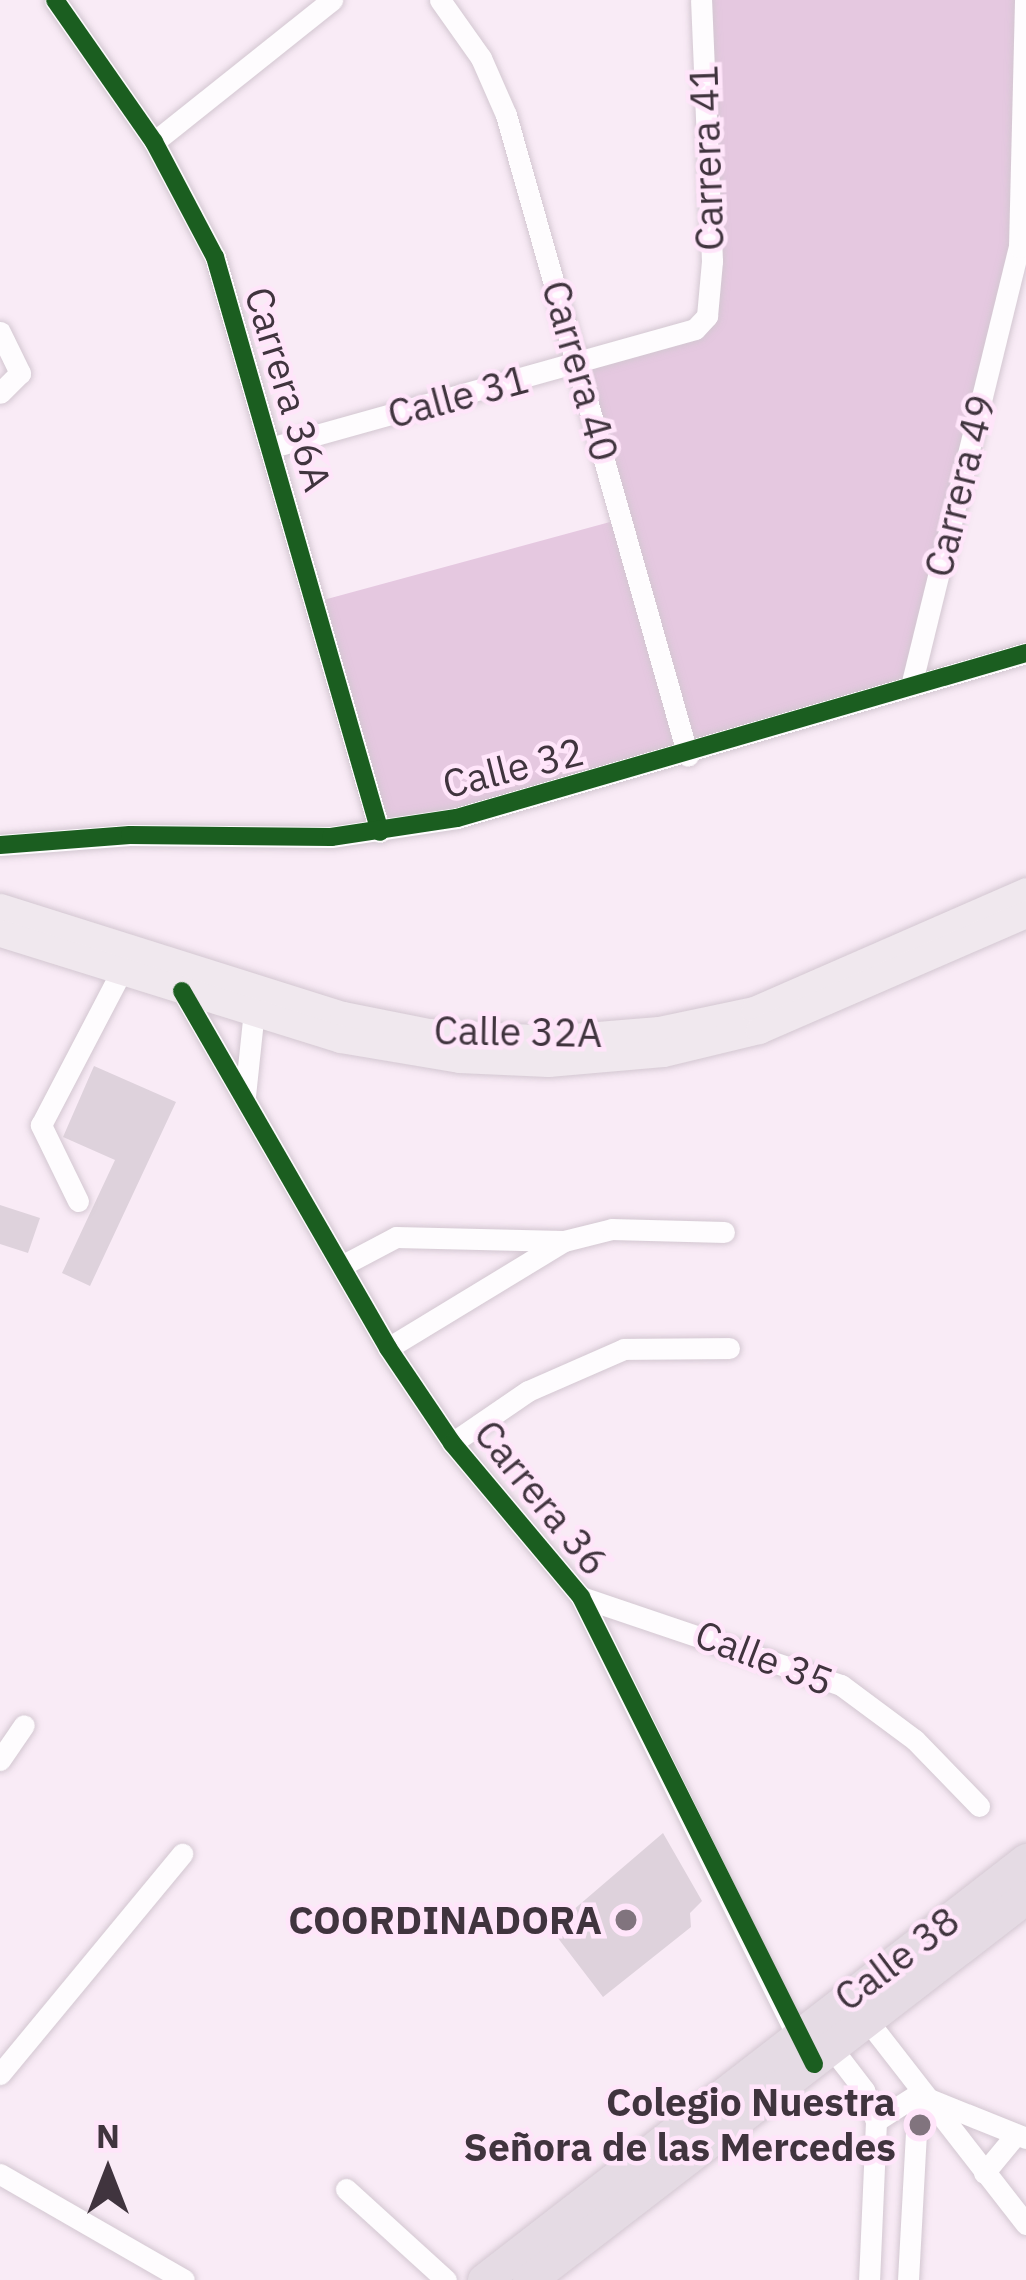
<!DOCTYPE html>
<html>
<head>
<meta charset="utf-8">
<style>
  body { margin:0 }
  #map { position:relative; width:1026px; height:2280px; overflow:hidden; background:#f9ebf6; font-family:"IBM Plex Sans",sans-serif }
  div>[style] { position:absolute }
  .green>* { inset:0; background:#e5c8e0 }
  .building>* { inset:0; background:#ded2dc }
  .roads { filter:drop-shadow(0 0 3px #d3c7d1) drop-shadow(0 0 3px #d3c7d1) }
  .minor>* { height:21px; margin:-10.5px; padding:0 10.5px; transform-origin:10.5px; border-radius:10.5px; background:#fefcfe }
  .major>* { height:27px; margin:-13.5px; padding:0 13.5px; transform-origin:13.5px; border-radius:13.5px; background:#f0e8ee }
  .highway>* { height:33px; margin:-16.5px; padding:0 16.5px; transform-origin:16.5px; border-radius:16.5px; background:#e5dbe4 }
  .cycleway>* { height:18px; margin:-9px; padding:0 9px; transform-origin:9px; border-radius:9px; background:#1b5e20 }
  .dots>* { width:33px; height:33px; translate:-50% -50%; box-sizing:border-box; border:6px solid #ffe5fa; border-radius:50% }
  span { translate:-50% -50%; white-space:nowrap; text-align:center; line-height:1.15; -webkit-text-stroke:9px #ffe5fa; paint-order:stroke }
  .street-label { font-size:39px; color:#40343e }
  .poi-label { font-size:39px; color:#40343e; font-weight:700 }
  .right { translate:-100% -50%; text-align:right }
  .north { position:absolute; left:48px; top:2112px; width:120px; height:120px; -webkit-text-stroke:9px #ffe5fa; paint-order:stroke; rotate:0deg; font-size:33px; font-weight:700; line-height:48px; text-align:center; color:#40343e }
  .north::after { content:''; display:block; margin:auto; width:42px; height:54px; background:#40343e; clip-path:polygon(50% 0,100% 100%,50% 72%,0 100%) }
</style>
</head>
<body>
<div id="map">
  <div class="green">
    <div style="clip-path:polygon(701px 0,1025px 0,1019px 247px,911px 686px,380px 832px,316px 602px,621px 519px,579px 365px,706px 316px)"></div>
  </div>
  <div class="building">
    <div style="clip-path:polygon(94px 1066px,176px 1102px,90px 1286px,62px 1273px,115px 1160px,63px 1137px)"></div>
    <div style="clip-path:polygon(0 1205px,40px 1218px,28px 1253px,0 1244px)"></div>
    <div style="clip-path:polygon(663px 1833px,702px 1901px,690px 1913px,691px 1927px,603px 1997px,551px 1929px)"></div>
  </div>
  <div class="roads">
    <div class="minor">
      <div style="left:55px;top:0;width:173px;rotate:55.1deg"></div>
      <div style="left:154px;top:142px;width:130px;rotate:62.1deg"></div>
      <div style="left:215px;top:257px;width:598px;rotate:73.99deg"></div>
      <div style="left:440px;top:0;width:71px;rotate:54.7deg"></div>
      <div style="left:481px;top:58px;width:62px;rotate:66.3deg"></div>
      <div style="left:506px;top:115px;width:666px;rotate:74.15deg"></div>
      <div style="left:154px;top:142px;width:228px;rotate:-38.6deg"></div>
      <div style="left:0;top:332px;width:46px;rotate:64deg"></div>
      <div style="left:20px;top:373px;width:28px;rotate:135deg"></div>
      <div style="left:273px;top:447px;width:438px;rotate:-15.6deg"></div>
      <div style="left:695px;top:329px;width:18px;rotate:-47deg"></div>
      <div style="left:707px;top:316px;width:55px;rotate:-84.8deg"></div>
      <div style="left:712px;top:261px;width:261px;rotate:-92.4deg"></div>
      <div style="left:911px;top:686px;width:452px;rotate:-76.2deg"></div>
      <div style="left:1019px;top:247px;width:247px;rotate:-88.6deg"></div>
      <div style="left:0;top:845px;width:130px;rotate:-4.4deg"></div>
      <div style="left:130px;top:835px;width:201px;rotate:0.6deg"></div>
      <div style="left:331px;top:837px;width:127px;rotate:-8.6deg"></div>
      <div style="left:457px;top:818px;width:592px;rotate:-16.17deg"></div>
      <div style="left:182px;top:991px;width:412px;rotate:60deg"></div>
      <div style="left:388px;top:1348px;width:115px;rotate:56deg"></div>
      <div style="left:452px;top:1443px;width:201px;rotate:50deg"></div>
      <div style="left:581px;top:1597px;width:503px;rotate:63.79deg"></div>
      <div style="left:245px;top:1096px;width:96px;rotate:-84deg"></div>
      <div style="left:78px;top:1201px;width:85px;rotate:-116deg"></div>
      <div style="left:41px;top:1125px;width:173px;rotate:-62.4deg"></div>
      <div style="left:343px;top:1265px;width:60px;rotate:-27.8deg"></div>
      <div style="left:396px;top:1237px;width:167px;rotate:1.4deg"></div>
      <div style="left:388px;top:1348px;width:206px;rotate:-31.3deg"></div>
      <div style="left:564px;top:1241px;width:49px;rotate:-14deg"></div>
      <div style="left:612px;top:1229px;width:112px;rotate:1.5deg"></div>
      <div style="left:452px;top:1443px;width:92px;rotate:-34.4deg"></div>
      <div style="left:528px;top:1391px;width:105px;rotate:-23.6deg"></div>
      <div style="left:624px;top:1349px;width:105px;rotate:-0.5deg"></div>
      <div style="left:581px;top:1597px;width:274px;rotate:18.7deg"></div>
      <div style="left:841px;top:1685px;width:92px;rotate:36.6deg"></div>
      <div style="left:915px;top:1740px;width:92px;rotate:45.9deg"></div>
      <div style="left:0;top:1760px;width:42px;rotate:-55.6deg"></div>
      <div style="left:860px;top:2011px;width:270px;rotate:52.1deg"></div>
      <div style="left:824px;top:2038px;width:66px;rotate:52.4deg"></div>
      <div style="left:864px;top:2090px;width:33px;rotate:69deg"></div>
      <div style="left:876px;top:2121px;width:159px;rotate:92.5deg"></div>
      <div style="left:0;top:2074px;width:286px;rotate:-50.4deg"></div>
      <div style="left:924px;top:2097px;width:110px;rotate:21.9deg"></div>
      <div style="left:876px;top:2121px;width:50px;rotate:-32.7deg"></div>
      <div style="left:984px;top:2173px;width:45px;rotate:-50.4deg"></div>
      <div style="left:0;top:2174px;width:212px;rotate:29.9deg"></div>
      <div style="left:346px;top:2189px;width:135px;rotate:42.3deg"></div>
      <div style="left:908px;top:2280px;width:186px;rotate:-86.9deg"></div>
    </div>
    <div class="major">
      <div style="left:0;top:907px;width:360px;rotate:17.5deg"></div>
      <div style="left:343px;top:1015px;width:87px;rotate:11.3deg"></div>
      <div style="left:428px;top:1032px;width:121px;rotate:3.3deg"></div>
      <div style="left:549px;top:1039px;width:110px;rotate:-4.7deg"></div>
      <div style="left:659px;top:1030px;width:97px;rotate:-11.9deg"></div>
      <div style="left:754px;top:1010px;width:297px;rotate:-23.6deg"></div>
      <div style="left:0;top:933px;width:356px;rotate:17.3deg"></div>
      <div style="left:340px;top:1039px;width:121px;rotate:9.5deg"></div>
      <div style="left:459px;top:1059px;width:89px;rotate:2.6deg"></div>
      <div style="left:548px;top:1063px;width:115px;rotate:-5deg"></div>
      <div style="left:663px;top:1053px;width:99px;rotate:-13.5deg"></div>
      <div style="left:759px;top:1030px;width:291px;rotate:-23.5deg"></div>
    </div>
    <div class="highway">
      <div style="left:484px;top:2280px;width:686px;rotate:-37.77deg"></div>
      <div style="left:529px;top:2280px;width:627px;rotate:-37.62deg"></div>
    </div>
  </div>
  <div class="cycleway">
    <div style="left:55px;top:0;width:173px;rotate:55.1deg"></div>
    <div style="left:154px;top:142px;width:130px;rotate:62.1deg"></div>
    <div style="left:215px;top:257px;width:598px;rotate:73.99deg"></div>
    <div style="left:0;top:845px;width:130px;rotate:-4.4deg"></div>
    <div style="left:130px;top:835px;width:201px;rotate:0.6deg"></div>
    <div style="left:331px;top:837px;width:127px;rotate:-8.6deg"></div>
    <div style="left:457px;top:818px;width:592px;rotate:-16.17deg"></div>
    <div style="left:182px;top:991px;width:412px;rotate:60deg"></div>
    <div style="left:388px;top:1348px;width:115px;rotate:56deg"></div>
    <div style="left:452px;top:1443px;width:201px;rotate:50deg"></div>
    <div style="left:581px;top:1597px;width:522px;rotate:63.48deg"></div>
  </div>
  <div class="dots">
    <div style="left:626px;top:1920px;background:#81747e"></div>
    <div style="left:920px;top:2125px;background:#81747e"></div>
  </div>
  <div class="street-label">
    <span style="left:707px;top:158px;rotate:-92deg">Carrera 41</span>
    <span style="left:580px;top:371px;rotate:74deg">Carrera 40</span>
    <span style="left:288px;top:389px;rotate:73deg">Carrera 36A</span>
    <span style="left:458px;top:397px;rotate:-15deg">Calle 31</span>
    <span style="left:960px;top:486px;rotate:-76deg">Carrera 49</span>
    <span style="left:513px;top:768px;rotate:-14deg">Calle 32</span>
    <span style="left:518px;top:1032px;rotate:1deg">Calle 32A</span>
    <span style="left:541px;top:1498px;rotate:51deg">Carrera 36</span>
    <span style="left:764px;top:1658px;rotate:21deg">Calle 35</span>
    <span style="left:897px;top:1959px;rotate:-37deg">Calle 38</span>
  </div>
  <div class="poi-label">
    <span class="right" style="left:602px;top:1920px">COORDINADORA</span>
    <span class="right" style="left:896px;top:2125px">Colegio Nuestra<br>Señora de las Mercedes</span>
  </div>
  <div class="north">N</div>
</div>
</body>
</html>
